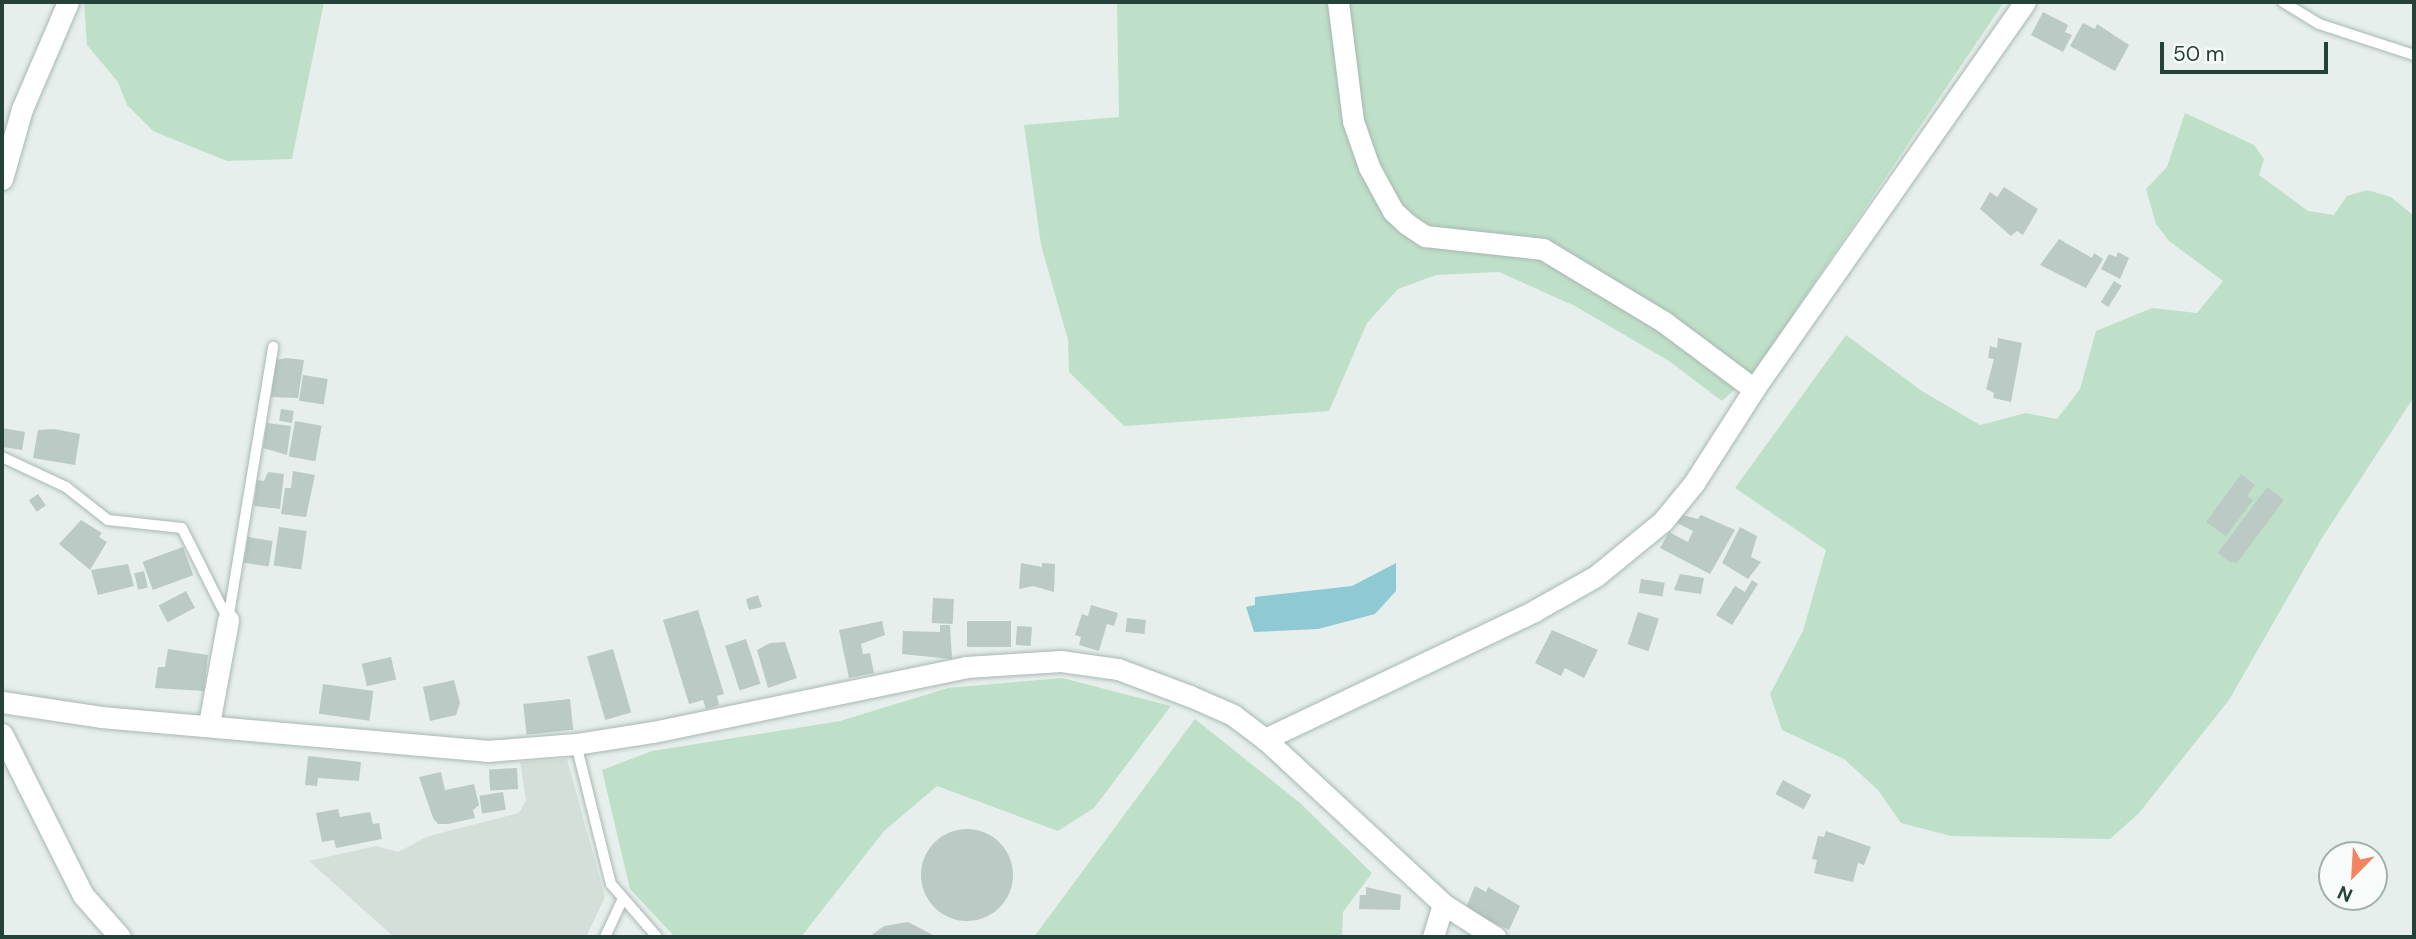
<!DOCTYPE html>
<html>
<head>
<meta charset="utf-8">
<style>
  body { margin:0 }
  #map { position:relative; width:2416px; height:939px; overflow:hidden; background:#e6efeb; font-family:"DM Sans",sans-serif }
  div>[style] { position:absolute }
  .built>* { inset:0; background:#d4dfda }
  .green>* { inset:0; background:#bfe0c8 }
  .water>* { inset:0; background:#8ec9d4 }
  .building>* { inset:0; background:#bbcac4; transform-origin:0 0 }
  .round { border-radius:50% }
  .roads { filter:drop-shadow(0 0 2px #a8b8b2) drop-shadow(0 0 2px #a8b8b2) }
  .lane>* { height:10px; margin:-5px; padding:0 5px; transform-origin:5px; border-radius:5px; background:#fff }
  .street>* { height:21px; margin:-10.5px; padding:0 10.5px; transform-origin:10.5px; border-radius:10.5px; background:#fff }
  .secondary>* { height:21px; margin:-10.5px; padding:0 10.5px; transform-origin:10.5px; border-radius:10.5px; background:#fff }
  span { translate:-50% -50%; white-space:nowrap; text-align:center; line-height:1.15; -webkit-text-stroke:7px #f7fbf9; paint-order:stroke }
  .frame { position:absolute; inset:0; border:4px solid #24423a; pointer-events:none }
  .north { position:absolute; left:2318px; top:841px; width:70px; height:70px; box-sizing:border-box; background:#f7fbf9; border:2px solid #a3b1ad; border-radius:50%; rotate:204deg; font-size:19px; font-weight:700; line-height:28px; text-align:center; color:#24423a }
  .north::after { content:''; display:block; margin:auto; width:24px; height:32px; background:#f4845f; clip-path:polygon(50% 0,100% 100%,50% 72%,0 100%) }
  .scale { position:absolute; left:2160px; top:42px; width:168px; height:32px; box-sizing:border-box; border:4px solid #24423a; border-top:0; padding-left:9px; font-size:21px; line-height:24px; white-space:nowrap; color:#24423a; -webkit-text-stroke:5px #f7fbf9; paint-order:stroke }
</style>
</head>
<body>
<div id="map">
  <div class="built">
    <div style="clip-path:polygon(567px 759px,605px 897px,586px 937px,394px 937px,309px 861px,376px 846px,398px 852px,429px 836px,519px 813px,526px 800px,520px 762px)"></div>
  </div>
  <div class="green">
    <div style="clip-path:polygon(84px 2px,324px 2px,292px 159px,227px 161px,153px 131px,127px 105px,118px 82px,87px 45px)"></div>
    <div style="clip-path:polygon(1117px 2px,2004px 2px,1798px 307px,1766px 362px,1722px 401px,1669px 361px,1575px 306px,1499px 272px,1436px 275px,1398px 289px,1367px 323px,1329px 411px,1124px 426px,1069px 372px,1068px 340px,1041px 245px,1024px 125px,1119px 117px)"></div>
    <div style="clip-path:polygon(2185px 113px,2254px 145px,2264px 159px,2259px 175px,2308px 211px,2334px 215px,2347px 196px,2367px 190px,2391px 197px,2414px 216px,2414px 397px,2322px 538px,2229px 700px,2139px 813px,2110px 839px,1951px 836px,1901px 823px,1878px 790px,1844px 759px,1782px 730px,1770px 694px,1803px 631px,1826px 550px,1735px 488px,1846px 335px,1922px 391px,1980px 425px,2026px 413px,2057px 419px,2080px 389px,2096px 331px,2152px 308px,2197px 313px,2223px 281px,2169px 241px,2156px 224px,2146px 189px,2167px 167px)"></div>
    <div style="clip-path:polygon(1062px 678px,1171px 706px,1094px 808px,1058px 831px,937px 786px,884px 831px,801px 937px,675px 937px,630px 889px,602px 770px,652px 751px,840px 721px,948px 688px)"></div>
    <div style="clip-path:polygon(1195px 719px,1300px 803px,1372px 873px,1343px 912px,1342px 937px,1034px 937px)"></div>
  </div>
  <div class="water">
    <div style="clip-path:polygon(1396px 563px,1396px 591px,1375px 614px,1318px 629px,1254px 632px,1246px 607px,1255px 605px,1255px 597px,1352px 586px)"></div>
  </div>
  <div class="building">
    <div style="clip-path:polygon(2043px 12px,2068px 25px,2065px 32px,2072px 35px,2063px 52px,2031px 35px)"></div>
    <div style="clip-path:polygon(2083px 23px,2095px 29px,2097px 24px,2129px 45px,2115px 71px,2070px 46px)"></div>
    <div style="clip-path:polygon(2004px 187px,2038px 209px,2023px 235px,2017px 231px,2011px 236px,1980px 209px,1990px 192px,1997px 197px)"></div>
    <div style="clip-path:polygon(2059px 239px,2092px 258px,2094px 253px,2103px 259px,2086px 288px,2040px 265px)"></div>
    <div style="clip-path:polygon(2118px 252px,2129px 258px,2120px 279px,2101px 269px,2109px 254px,2116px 257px)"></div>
    <div style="left:2114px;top:281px;width:9px;height:25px;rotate:32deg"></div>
    <div style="clip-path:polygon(1998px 338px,2022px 343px,2011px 402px,1993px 398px,1994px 393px,1986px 389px,1994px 359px,1988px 358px,1990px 346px,1997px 348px)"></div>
    <div style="clip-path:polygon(287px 358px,304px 360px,298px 398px,271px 397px,276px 360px)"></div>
    <div style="left:303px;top:375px;width:25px;height:26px;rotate:9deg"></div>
    <div style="left:281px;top:409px;width:13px;height:12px;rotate:9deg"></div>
    <div style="left:295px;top:421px;width:27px;height:36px;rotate:10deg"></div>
    <div style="clip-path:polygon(267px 423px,291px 426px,287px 455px,263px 448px)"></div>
    <div style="clip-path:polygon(2px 428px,25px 432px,22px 450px,2px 447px)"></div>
    <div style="clip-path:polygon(54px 429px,80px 434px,75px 465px,33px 458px,38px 430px)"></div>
    <div style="clip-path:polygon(293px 471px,315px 475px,306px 517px,281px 514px,285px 488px,291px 488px)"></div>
    <div style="clip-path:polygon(268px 472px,284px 474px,280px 509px,254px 506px,257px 480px,264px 481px)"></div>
    <div style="clip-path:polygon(2241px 474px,2255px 485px,2247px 496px,2253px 500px,2226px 536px,2206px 522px)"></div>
    <div style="clip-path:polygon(2267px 487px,2284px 500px,2237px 563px,2230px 562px,2218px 553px)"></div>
    <div style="left:38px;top:494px;width:14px;height:11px;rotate:56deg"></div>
    <div style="clip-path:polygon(1679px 514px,1698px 519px,1701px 515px,1735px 530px,1710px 574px,1660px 548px,1669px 532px,1688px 542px,1693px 531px,1675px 522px)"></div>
    <div style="clip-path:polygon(81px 520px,102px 533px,99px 537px,107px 542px,90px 570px,59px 544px)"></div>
    <div style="left:279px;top:527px;width:28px;height:39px;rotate:8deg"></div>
    <div style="clip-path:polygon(1740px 527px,1757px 536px,1751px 557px,1761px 562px,1748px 579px,1722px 563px)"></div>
    <div style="left:248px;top:537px;width:25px;height:26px;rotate:9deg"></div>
    <div style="left:183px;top:547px;width:30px;height:43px;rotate:70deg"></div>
    <div style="clip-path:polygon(1021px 563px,1042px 567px,1042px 563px,1055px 564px,1054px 592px,1033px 586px,1019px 589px)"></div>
    <div style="clip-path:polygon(128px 564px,134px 586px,98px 595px,91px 570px)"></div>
    <div style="left:144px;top:571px;width:17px;height:10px;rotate:77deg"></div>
    <div style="clip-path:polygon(1680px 574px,1704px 578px,1701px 594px,1674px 590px)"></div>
    <div style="left:1641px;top:579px;width:24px;height:14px;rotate:9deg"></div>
    <div style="clip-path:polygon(1752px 580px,1758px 584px,1732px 625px,1716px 615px,1735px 586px,1745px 592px)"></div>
    <div style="left:186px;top:591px;width:19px;height:31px;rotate:62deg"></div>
    <div style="clip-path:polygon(758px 595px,762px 607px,749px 610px,746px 599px)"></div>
    <div style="left:933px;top:598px;width:21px;height:25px;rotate:3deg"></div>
    <div style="clip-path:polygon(1091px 605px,1118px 613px,1114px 626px,1107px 624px,1099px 651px,1079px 645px,1081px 637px,1075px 635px,1082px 614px,1088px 616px)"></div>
    <div style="clip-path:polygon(698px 610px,724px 694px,717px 696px,719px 705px,706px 709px,703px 700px,689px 704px,663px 620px)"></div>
    <div style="left:1638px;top:612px;width:22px;height:34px;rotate:18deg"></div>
    <div style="left:1127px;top:618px;width:19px;height:14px;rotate:6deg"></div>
    <div style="clip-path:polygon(882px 621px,885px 635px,861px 644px,863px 654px,870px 653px,874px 673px,849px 678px,839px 630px)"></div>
    <div style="left:1011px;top:621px;width:26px;height:44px;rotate:90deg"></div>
    <div style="clip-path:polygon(940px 625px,950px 625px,952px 659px,902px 654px,903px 631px,940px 632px)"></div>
    <div style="left:1017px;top:626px;width:15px;height:19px;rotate:4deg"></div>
    <div style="clip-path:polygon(1552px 630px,1598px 650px,1584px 678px,1565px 668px,1561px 676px,1535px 663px)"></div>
    <div style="left:746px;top:639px;width:47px;height:22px;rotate:72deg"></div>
    <div style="clip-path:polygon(785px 642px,797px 678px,768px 688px,757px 650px,770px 643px)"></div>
    <div style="clip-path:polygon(168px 649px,208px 655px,204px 691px,155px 688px,158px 667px,165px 667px)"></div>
    <div style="left:613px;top:649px;width:66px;height:27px;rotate:74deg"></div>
    <div style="left:391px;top:657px;width:23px;height:30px;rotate:77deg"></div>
    <div style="clip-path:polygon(454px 680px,460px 703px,456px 715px,430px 721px,423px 687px)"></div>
    <div style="left:323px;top:684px;width:51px;height:30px;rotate:8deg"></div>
    <div style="left:570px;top:699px;width:31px;height:47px;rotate:84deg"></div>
    <div style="clip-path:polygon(308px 756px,361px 762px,359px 781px,318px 778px,317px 786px,305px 785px)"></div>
    <div style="left:517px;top:768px;width:21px;height:28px;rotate:87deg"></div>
    <div style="clip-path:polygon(441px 772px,445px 790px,474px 784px,479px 805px,473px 810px,475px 818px,448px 824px,438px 824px,433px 818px,419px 777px)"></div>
    <div style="left:1783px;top:780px;width:32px;height:16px;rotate:28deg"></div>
    <div style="left:503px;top:792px;width:18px;height:24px;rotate:81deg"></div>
    <div style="clip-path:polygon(338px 809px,340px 817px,370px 812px,373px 824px,379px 823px,382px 839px,336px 848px,334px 840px,322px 842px,316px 813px)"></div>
    <div class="round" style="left:921px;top:829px;width:92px;height:92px"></div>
    <div style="clip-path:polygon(1826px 831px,1871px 847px,1864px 865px,1858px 863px,1853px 882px,1814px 873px,1817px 860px,1812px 859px,1818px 836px,1824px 837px)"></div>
    <div style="clip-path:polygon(1475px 886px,1486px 892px,1488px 887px,1520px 906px,1509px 930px,1465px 910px)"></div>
    <div style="clip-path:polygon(1366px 887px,1401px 895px,1400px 910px,1359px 909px,1360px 895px,1366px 895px)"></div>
    <div style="clip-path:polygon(908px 922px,937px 937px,869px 937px,884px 926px)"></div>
  </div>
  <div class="roads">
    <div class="lane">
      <div style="left:2283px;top:2px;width:42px;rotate:31.4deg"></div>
      <div style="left:2319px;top:24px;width:100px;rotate:18.1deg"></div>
      <div style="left:2px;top:457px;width:71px;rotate:25.1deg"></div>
      <div style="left:66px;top:487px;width:53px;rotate:38.2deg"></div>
      <div style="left:108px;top:520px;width:74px;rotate:6.2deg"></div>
      <div style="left:182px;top:528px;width:103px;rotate:63.4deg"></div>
      <div style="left:228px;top:620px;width:277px;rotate:-80.6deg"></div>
      <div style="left:576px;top:744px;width:144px;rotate:76deg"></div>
      <div style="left:611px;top:884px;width:70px;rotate:49deg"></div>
      <div style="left:605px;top:937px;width:40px;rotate:-65deg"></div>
    </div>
    <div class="street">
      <div style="left:1338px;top:2px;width:120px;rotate:82.8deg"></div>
      <div style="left:1353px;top:121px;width:49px;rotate:70.8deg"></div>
      <div style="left:1369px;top:167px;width:50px;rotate:61.4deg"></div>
      <div style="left:1393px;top:211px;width:19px;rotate:43deg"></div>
      <div style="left:1407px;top:224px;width:22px;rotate:34deg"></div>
      <div style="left:1425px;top:236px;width:119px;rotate:6.3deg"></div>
      <div style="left:1543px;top:249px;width:141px;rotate:31.1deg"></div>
      <div style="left:1664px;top:322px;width:112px;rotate:36.7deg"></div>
      <div style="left:209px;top:724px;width:106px;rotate:-79.6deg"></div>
      <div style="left:1265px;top:739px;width:243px;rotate:42.8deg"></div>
      <div style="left:1443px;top:904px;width:62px;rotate:32.4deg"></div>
      <div style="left:1433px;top:937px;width:34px;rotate:-73deg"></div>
    </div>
    <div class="secondary">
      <div style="left:2px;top:179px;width:73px;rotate:-74.1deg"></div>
      <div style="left:22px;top:109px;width:116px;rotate:-66.7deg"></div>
      <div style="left:2px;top:702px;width:100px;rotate:8.6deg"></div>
      <div style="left:101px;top:717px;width:387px;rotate:5deg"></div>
      <div style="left:487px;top:751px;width:89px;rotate:-4.5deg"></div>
      <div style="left:576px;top:744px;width:78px;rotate:-8.9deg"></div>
      <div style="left:653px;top:732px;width:320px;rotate:-11.7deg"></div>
      <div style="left:966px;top:667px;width:95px;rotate:-3.6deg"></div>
      <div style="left:1061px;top:661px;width:58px;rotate:8deg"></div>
      <div style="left:1118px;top:669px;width:77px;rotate:20.6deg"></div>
      <div style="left:1190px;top:696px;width:47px;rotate:23.8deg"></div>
      <div style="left:1233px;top:715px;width:40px;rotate:37deg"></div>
      <div style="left:1265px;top:739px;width:298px;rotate:-25.4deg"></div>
      <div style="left:1534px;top:611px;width:71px;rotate:-29.4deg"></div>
      <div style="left:1596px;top:576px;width:87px;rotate:-39.4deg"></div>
      <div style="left:1663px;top:521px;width:49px;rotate:-50.8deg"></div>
      <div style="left:1694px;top:483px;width:112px;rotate:-57.4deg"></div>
      <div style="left:1754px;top:389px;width:472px;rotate:-55deg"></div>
      <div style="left:2px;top:734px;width:180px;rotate:63.3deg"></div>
      <div style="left:83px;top:895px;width:56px;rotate:48.6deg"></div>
    </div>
  </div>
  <div class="frame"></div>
  <div class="north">N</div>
  <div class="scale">50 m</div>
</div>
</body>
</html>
